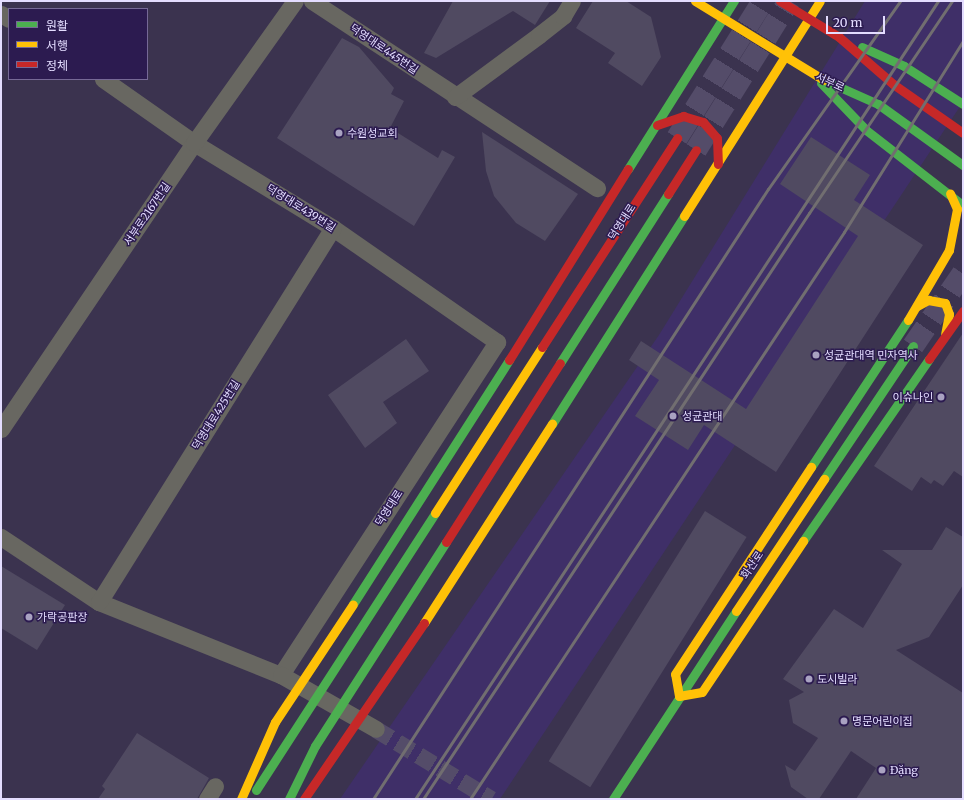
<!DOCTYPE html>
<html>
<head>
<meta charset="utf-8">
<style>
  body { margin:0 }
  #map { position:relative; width:964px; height:800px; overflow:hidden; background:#3b334f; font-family:Merriweather,"Noto Sans KR",serif }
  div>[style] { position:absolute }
  .built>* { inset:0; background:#3f2f68 }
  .building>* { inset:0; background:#504a61; transform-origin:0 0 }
  .street-tunnel>* { height:17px; margin-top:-8.5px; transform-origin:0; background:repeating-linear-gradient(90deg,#544c69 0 17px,transparent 0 25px) }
  .secondary-tunnel>* { height:22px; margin-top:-11px; transform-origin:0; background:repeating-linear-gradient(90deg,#544c69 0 22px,transparent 0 33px) }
  .street>* { height:17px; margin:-8.5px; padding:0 8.5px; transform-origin:8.5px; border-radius:8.5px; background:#686761 }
  .fast>* { height:9px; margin:-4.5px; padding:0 4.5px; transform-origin:4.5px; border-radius:4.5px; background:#4caf50 }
  .slow>* { height:9px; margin:-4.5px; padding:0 4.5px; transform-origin:4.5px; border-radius:4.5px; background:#ffc107 }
  .jam>* { height:9px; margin:-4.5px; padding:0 4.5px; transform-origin:4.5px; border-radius:4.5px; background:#c62828 }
  .rail>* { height:3px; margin:-1.5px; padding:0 1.5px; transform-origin:1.5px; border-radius:1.5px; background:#716e70 }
  .dots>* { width:11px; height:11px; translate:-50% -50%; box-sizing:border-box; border:2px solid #2c1b50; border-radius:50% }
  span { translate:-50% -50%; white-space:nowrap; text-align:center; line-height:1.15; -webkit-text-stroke:3px #2c1b50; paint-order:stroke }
  .street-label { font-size:11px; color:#e4ddff }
  .poi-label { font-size:11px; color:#e4ddff }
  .left { translate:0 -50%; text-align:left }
  .right { translate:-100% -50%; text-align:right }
  .frame { position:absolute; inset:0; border:2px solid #e4ddff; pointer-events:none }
  .legend { position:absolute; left:8px; top:8px; width:140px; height:72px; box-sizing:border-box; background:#2c1b50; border:1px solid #766996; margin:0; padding:5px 7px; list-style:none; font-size:12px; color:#e4ddff }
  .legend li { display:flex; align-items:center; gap:8px; height:20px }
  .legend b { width:20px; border:1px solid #766996 }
  .scale { position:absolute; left:826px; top:16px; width:59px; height:18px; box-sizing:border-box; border:2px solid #e4ddff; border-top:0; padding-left:5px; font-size:12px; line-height:14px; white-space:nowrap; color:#e4ddff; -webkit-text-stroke:3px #2c1b50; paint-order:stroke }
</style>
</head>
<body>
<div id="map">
  <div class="built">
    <div style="clip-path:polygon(865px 1px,963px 1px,963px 102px,500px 799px,340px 799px,659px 335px)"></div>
  </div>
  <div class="building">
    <div style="clip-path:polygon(453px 1px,550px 1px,535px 25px,513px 11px,436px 58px,424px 53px)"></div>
    <div style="clip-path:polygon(593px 1px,626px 1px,651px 17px,661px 57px,642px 86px,608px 63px,615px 53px,576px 28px)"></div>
    <div style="clip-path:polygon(342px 38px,359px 47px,394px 88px,391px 94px,404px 101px,390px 128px,438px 158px,442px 150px,455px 157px,414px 226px,277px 138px)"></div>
    <div style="clip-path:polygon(482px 132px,578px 194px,545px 241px,516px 223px,494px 196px,486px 171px)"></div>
    <div style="clip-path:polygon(811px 137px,870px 175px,854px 200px,923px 245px,776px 472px,704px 425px,688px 450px,635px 416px,659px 380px,629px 360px,641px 341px,746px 409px,858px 236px,780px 184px)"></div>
    <div style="clip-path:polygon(963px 333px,963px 477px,954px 471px,943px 486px,934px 480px,931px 484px,921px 477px,912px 491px,874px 466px)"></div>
    <div style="clip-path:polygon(406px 339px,429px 371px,383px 402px,397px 423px,365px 448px,328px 395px)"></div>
    <div style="left:705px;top:511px;width:49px;height:295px;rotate:32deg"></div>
    <div style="clip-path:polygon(946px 527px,963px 537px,963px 585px,929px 637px,896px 650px,963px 693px,963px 799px,856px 799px,876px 768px,851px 751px,819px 799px,808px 799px,791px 787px,785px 765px,795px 771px,818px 738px,793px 723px,789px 700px,804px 692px,783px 679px,834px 609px,863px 628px,902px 564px,882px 550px,932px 550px)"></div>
    <div style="clip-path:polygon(1px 566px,65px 605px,37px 650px,1px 628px)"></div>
    <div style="clip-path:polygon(137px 733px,209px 778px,197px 799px,98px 799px,105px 789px,102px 786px)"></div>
  </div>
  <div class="street-tunnel">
    <div style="left:376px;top:729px;width:135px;rotate:31.3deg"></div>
  </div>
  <div class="secondary-tunnel">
    <div style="left:677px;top:138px;width:162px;rotate:-57.9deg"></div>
    <div style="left:696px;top:150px;width:176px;rotate:-58deg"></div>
    <div style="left:913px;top:346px;width:88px;rotate:-55.6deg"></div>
  </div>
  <div class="street">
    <div style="left:312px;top:1px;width:341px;rotate:33.3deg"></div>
    <div style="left:1px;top:14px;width:9px;rotate:32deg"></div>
    <div style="left:103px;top:79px;width:111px;rotate:35.1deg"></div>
    <div style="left:194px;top:143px;width:163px;rotate:31.4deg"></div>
    <div style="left:333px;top:228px;width:200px;rotate:34.8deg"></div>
    <div style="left:497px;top:342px;width:397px;rotate:123deg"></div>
    <div style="left:455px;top:97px;width:104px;rotate:-36.4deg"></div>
    <div style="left:539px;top:35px;width:31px;rotate:-38deg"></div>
    <div style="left:563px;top:16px;width:17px;rotate:-59deg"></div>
    <div style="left:1px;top:429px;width:345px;rotate:-56deg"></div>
    <div style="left:194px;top:143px;width:174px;rotate:-54.6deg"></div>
    <div style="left:1px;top:537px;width:118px;rotate:33.6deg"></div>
    <div style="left:99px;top:602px;width:196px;rotate:21.9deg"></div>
    <div style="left:281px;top:675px;width:109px;rotate:29.6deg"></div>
    <div style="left:99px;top:602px;width:441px;rotate:-58deg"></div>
    <div style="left:207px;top:799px;width:15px;rotate:-58deg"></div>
  </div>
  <div class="fast">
    <div style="left:862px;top:47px;width:46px;rotate:24.3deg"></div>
    <div style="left:904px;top:66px;width:70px;rotate:32.8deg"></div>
    <div style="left:824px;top:80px;width:59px;rotate:24deg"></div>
    <div style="left:878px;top:104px;width:105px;rotate:35.7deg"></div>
    <div style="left:821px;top:83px;width:65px;rotate:46.2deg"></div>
    <div style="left:866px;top:130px;width:119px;rotate:37.8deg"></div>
    <div style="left:628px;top:169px;width:199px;rotate:-57.8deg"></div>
    <div style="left:560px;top:363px;width:201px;rotate:-57.4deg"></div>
    <div style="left:552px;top:424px;width:246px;rotate:-57.6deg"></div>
    <div style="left:811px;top:467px;width:176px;rotate:-56.6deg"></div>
    <div style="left:824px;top:479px;width:160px;rotate:-56.2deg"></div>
    <div style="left:803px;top:541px;width:221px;rotate:-55.3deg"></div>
    <div style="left:353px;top:604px;width:290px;rotate:-57.4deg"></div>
    <div style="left:256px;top:790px;width:330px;rotate:-57.1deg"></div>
    <div style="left:289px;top:799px;width:59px;rotate:-63.9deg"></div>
    <div style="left:315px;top:746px;width:242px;rotate:-57.3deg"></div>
    <div style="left:613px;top:799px;width:225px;rotate:-56.8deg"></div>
  </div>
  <div class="slow">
    <div style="left:695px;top:1px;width:151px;rotate:31.5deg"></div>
    <div style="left:684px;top:216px;width:254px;rotate:-57.7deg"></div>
    <div style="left:917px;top:306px;width:13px;rotate:-29deg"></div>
    <div style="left:928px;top:300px;width:17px;rotate:10deg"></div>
    <div style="left:945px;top:303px;width:12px;rotate:70deg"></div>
    <div style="left:949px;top:314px;width:20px;rotate:101deg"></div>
    <div style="left:908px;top:320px;width:81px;rotate:-59.6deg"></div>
    <div style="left:949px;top:250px;width:42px;rotate:-79deg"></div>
    <div style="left:957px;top:209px;width:17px;rotate:-114deg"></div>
    <div style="left:435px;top:513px;width:197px;rotate:-57.2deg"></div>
    <div style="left:736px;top:611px;width:159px;rotate:-56.3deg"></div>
    <div style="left:424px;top:623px;width:237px;rotate:-57.3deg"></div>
    <div style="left:679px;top:696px;width:22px;rotate:-100deg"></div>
    <div style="left:675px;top:674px;width:248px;rotate:-56.7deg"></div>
    <div style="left:679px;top:696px;width:23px;rotate:-10deg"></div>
    <div style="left:702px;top:692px;width:182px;rotate:-56.2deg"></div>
    <div style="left:241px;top:799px;width:84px;rotate:-66.2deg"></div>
    <div style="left:275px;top:722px;width:141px;rotate:-56.5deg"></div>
  </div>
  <div class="jam">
    <div style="left:780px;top:1px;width:69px;rotate:31.4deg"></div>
    <div style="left:839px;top:37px;width:72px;rotate:41deg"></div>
    <div style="left:893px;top:84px;width:85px;rotate:35deg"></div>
    <div style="left:657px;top:125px;width:28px;rotate:-19deg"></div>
    <div style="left:683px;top:116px;width:21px;rotate:17deg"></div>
    <div style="left:703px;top:122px;width:21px;rotate:49deg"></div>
    <div style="left:717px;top:138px;width:26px;rotate:88deg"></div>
    <div style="left:668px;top:194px;width:52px;rotate:-57.5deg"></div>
    <div style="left:542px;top:347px;width:249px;rotate:-57.1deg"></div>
    <div style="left:929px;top:359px;width:59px;rotate:-54.7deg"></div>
    <div style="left:509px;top:360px;width:225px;rotate:-58.1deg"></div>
    <div style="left:446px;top:542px;width:212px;rotate:-57.5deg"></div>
    <div style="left:304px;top:799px;width:213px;rotate:-55.7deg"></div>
  </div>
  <div class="rail">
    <div style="left:373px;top:799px;width:727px;rotate:-57.08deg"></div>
    <div style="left:768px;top:189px;width:230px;rotate:-54.9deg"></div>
    <div style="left:415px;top:799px;width:954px;rotate:-56.76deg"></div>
    <div style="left:423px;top:799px;width:702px;rotate:-56.63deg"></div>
    <div style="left:809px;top:213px;width:256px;rotate:-56deg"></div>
    <div style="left:470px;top:799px;width:679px;rotate:-56.59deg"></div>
    <div style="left:844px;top:232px;width:225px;rotate:-58.1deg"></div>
  </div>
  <div class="dots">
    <div style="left:339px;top:133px;background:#a9a2c1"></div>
    <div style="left:816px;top:355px;background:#a9a2c1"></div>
    <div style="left:941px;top:397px;background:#a9a2c1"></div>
    <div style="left:673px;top:416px;background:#a9a2c1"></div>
    <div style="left:29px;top:617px;background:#a9a2c1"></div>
    <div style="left:809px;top:679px;background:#a9a2c1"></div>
    <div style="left:844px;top:721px;background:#a9a2c1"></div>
    <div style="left:882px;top:770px;background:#a9a2c1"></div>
  </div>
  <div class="street-label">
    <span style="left:384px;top:49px;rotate:34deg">덕영대로445번길</span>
    <span style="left:830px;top:82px;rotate:25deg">서부로</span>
    <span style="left:301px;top:208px;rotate:32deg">덕영대로439번길</span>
    <span style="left:147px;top:214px;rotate:-56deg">서부로2167번길</span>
    <span style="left:622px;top:222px;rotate:-57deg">덕영대로</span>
    <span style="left:216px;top:415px;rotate:-58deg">덕영대로425번길</span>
    <span style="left:389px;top:508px;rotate:-57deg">덕영대로</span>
    <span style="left:752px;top:565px;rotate:-56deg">화산로</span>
  </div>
  <div class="poi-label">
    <span class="left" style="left:347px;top:133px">수원성교회</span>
    <span class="left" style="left:824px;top:355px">성균관대역 민자역사</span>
    <span class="right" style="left:933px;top:397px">이슈나인</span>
    <span class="left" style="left:682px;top:416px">성균관대</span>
    <span class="left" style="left:37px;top:617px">가락공판장</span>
    <span class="left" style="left:817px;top:679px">도시빌라</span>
    <span class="left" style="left:852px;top:721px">명문어린이집</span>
    <span class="left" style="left:890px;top:770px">Đặng</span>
  </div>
  <div class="frame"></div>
  <ul class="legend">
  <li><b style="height:5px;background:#4caf50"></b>원활</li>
  <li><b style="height:5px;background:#ffc107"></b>서행</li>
  <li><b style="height:5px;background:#c62828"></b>정체</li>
  </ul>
  <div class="scale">20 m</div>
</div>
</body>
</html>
